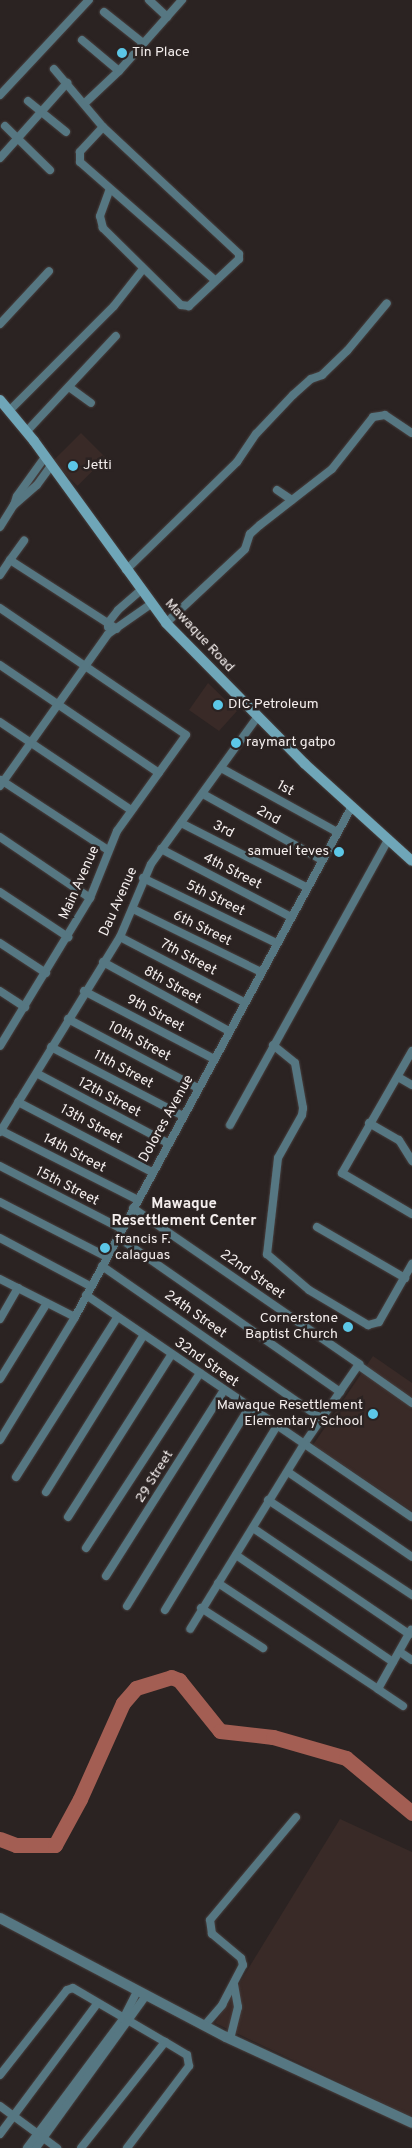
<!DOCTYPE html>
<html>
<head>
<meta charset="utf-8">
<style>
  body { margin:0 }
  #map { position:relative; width:412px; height:2148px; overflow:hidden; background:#2b2322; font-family:Overpass,sans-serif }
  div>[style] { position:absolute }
  .built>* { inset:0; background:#392a27; transform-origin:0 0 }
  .river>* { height:15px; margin:-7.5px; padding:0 7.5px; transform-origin:7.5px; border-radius:7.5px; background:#a35e53 }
  .roads { filter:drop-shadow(0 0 1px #473f3e) drop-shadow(0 0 1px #473f3e) }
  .minor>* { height:8px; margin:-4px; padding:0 4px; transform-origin:4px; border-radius:4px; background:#567782 }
  .tertiary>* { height:10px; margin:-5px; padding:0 5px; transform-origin:5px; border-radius:5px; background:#567782 }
  .secondary>* { height:10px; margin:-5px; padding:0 5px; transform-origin:5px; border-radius:5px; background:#6fa6b8 }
  .dots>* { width:14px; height:14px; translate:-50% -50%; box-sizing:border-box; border:2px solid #2b2322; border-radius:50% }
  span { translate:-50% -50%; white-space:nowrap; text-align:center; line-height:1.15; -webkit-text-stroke:5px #2b2322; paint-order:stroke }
  .poi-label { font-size:14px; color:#f4eeed }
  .left { translate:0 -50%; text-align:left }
  .right { translate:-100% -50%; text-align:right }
  .street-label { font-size:14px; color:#f4eeed }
  .neighbourhood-label { font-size:15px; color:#f4eeed; font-weight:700 }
</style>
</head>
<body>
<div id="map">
  <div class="built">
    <div style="left:81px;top:433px;width:35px;height:40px;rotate:45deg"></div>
    <div style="clip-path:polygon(208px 683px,237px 711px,219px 731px,189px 710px)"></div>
    <div style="clip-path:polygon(373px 1356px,412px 1383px,412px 1511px,313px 1445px)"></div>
    <div style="clip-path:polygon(340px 1819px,412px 1852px,412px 2117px,215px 2023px)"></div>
  </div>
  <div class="river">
    <div style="left:0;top:1839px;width:17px;rotate:21deg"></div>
    <div style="left:16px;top:1845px;width:39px"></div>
    <div style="left:55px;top:1845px;width:52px;rotate:-61.5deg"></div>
    <div style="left:80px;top:1799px;width:105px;rotate:-65.9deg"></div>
    <div style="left:123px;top:1703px;width:20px;rotate:-49deg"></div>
    <div style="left:136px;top:1688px;width:37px;rotate:-17deg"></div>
    <div style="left:171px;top:1677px;width:9px;rotate:21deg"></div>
    <div style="left:179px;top:1680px;width:65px;rotate:51.2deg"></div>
    <div style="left:220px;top:1731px;width:53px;rotate:6.5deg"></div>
    <div style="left:273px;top:1737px;width:76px;rotate:16deg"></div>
    <div style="left:346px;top:1758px;width:86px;rotate:39.8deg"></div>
  </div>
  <div class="roads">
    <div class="minor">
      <div style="left:149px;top:0;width:25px;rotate:43deg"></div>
      <div style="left:104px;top:12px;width:50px;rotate:38.5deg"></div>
      <div style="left:82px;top:40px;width:48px;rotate:40deg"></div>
      <div style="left:54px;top:69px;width:76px;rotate:49.8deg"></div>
      <div style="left:103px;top:127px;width:186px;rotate:43deg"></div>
      <div style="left:239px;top:254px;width:5px;rotate:90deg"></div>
      <div style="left:239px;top:259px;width:69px;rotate:136.8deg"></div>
      <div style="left:189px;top:306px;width:8px;rotate:-173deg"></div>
      <div style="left:181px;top:305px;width:110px;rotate:-135.4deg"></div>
      <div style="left:103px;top:228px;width:12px;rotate:-104deg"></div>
      <div style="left:100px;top:216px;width:27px;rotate:-70deg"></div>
      <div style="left:0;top:95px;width:130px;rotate:-46.9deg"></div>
      <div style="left:28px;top:101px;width:49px;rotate:39.2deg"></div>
      <div style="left:85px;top:103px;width:47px;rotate:-43.3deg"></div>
      <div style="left:119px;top:71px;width:95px;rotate:-48.4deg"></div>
      <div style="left:5px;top:126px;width:63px;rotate:44.4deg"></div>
      <div style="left:103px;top:127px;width:34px;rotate:133deg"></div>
      <div style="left:80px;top:152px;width:10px;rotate:90deg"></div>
      <div style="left:80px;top:162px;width:179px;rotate:41.2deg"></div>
      <div style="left:0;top:158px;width:101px;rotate:-48.2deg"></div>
      <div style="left:0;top:324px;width:72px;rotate:-47.2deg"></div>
      <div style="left:69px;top:387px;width:27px;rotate:36deg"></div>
      <div style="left:9px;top:411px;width:148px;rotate:-45deg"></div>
      <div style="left:114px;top:306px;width:47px;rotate:-51.9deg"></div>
      <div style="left:27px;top:431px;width:130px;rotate:-46.9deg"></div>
      <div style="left:277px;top:490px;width:18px;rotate:34deg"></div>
      <div style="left:14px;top:505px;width:9px;rotate:-72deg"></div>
      <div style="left:17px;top:496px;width:48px;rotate:-54.3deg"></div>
      <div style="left:0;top:527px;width:26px;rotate:-58deg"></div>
      <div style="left:14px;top:505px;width:30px;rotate:-41deg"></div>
      <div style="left:37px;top:485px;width:24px;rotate:-54deg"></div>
      <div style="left:10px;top:560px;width:24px;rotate:-54deg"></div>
      <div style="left:126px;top:570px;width:155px;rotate:-44.2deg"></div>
      <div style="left:237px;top:462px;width:34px;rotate:-56deg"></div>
      <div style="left:256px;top:434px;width:54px;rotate:-46.5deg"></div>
      <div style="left:293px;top:395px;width:24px;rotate:-42deg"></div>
      <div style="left:311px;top:379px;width:12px;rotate:-20deg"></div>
      <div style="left:322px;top:375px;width:35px;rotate:-44deg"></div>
      <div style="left:347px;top:351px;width:62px;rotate:-50.2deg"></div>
      <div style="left:0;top:575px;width:18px;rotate:-56deg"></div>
      <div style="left:10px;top:560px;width:127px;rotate:32.8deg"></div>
      <div style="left:0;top:608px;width:225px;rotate:34.3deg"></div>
      <div style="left:186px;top:735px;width:118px;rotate:125.7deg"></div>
      <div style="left:117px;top:831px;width:72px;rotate:111.9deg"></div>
      <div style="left:90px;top:898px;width:173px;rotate:121.3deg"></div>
      <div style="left:166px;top:623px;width:108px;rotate:-43.1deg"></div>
      <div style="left:245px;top:549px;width:16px;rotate:-72deg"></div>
      <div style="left:250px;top:534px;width:13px;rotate:-42deg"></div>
      <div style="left:260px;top:525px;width:91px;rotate:-37.9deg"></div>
      <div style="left:332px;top:469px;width:66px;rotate:-51.7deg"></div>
      <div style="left:373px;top:417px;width:12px;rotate:-9deg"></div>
      <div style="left:385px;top:415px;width:32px;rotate:34deg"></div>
      <div style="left:108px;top:627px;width:4px;rotate:-90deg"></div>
      <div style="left:108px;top:623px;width:16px;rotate:-52deg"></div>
      <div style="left:118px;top:610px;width:29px;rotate:-41deg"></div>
      <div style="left:0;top:665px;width:192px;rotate:34.2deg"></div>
      <div style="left:0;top:722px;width:158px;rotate:33.9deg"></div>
      <div style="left:221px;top:768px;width:132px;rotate:28.9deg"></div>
      <div style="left:1px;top:780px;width:128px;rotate:33.2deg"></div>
      <div style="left:0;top:786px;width:186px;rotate:-54.6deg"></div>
      <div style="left:108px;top:634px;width:52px;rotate:-34.9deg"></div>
      <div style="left:203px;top:794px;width:136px;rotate:29deg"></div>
      <div style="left:181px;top:823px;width:140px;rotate:27.1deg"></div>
      <div style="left:0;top:837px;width:109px;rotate:34.1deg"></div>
      <div style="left:161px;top:849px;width:147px;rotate:27.6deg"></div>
      <div style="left:143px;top:878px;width:148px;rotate:26deg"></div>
      <div style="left:0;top:892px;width:82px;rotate:33.5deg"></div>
      <div style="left:133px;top:909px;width:143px;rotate:26.2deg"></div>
      <div style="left:120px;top:937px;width:140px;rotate:27.7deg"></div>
      <div style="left:0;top:943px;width:55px;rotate:33.1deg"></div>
      <div style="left:103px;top:962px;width:144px;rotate:28.7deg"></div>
      <div style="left:0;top:991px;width:30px;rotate:33deg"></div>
      <div style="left:84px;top:991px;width:147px;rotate:27.6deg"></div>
      <div style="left:68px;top:1019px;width:147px;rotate:28deg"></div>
      <div style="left:273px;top:1045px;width:28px;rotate:39deg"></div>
      <div style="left:295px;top:1063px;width:46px;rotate:79.9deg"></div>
      <div style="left:303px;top:1108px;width:7px;rotate:98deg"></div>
      <div style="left:302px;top:1115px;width:49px;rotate:119.2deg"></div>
      <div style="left:278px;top:1158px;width:97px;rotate:96.5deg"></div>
      <div style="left:267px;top:1254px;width:55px;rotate:40.6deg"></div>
      <div style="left:309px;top:1290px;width:69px;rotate:30.7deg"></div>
      <div style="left:368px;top:1325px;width:11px;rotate:-15deg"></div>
      <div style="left:379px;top:1322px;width:67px;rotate:-60.4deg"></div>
      <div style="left:51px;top:1047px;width:149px;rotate:27.6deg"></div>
      <div style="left:412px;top:1051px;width:141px;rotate:119.8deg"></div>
      <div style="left:342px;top:1173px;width:81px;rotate:30.4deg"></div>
      <div style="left:38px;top:1074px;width:147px;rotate:28deg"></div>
      <div style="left:398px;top:1077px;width:16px;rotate:30deg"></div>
      <div style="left:18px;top:1102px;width:151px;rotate:27.6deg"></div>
      <div style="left:369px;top:1123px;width:34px;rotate:30deg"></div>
      <div style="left:399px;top:1140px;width:25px;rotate:58deg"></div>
      <div style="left:230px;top:1125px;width:326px;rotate:-61deg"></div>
      <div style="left:0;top:1130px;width:155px;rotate:26.9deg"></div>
      <div style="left:0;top:1132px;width:229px;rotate:-58.4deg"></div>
      <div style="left:120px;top:937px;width:79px;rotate:-67deg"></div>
      <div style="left:151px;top:864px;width:183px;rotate:-54.1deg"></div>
      <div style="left:0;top:1166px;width:137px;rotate:27.3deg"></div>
      <div style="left:0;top:1202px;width:120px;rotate:27.2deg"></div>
      <div style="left:133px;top:1208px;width:275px;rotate:34.6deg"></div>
      <div style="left:359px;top:1364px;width:97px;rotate:124.5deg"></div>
      <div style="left:304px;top:1444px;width:217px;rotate:121.6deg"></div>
      <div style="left:317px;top:1227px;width:102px;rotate:30.1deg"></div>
      <div style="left:118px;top:1237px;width:271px;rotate:34.9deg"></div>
      <div style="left:0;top:1238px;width:102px;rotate:28.1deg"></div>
      <div style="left:102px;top:1266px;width:268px;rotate:34.8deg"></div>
      <div style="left:0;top:1279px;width:84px;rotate:26.9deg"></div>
      <div style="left:86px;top:1295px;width:394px;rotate:34.3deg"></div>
      <div style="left:0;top:1319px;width:36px;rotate:-60deg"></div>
      <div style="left:358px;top:1365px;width:66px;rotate:35.1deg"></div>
      <div style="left:0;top:1379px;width:89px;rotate:-58.3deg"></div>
      <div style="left:0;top:1440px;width:144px;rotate:-58.6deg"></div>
      <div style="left:75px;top:1317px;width:579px;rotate:-61.53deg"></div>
      <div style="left:288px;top:1472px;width:150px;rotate:34.4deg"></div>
      <div style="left:16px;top:1477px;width:188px;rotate:-57.6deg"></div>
      <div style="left:46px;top:1492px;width:184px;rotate:-58.1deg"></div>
      <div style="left:268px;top:1500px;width:173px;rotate:33.4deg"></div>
      <div style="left:68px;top:1517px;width:193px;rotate:-57.5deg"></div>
      <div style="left:253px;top:1528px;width:189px;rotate:34.2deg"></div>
      <div style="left:86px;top:1548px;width:209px;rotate:-56.9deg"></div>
      <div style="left:236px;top:1555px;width:190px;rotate:34.3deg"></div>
      <div style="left:106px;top:1576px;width:220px;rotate:-57.6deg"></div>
      <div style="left:218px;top:1583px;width:192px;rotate:33.5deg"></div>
      <div style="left:127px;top:1606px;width:233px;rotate:-58.4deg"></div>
      <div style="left:201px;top:1608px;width:74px;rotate:32.8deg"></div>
      <div style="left:165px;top:1610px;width:215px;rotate:-58.7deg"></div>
      <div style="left:400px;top:1652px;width:14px;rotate:34deg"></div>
      <div style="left:403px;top:1706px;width:30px;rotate:-146deg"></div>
      <div style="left:378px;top:1689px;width:68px;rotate:-60.8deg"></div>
      <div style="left:204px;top:2026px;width:28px;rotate:-49deg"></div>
      <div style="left:222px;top:2005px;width:45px;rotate:-62.3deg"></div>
      <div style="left:243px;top:1965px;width:7px;rotate:-106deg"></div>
      <div style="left:241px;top:1958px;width:38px;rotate:-140deg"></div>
      <div style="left:212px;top:1934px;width:14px;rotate:-98deg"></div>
      <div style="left:210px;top:1920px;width:134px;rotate:-50.1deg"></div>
      <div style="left:230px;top:2039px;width:33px;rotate:-76deg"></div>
      <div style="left:238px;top:2007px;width:23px;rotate:-100deg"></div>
      <div style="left:0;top:2075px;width:108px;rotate:-51.8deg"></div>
      <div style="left:67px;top:1990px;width:6px;rotate:-18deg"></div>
      <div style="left:73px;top:1988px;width:107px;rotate:30.4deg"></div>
      <div style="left:165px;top:2042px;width:135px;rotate:128.4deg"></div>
      <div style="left:0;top:2106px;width:71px;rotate:36.4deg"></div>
      <div style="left:0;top:2134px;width:162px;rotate:-53.3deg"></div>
      <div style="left:27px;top:2148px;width:161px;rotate:-53.3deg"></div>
      <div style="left:123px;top:2019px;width:30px;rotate:-63deg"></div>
      <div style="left:36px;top:2148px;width:186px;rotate:-54.2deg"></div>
      <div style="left:127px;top:2148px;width:103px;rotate:-52.9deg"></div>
      <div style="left:189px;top:2066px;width:11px;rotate:-100deg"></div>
      <div style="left:187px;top:2055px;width:26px;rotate:-149deg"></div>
    </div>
    <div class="tertiary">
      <div style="left:0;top:1918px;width:255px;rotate:27.8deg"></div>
      <div style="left:226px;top:2037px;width:205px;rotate:24.8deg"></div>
    </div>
    <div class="secondary">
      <div style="left:0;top:400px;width:53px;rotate:50.3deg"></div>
      <div style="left:34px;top:441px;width:225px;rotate:54deg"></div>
      <div style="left:166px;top:623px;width:198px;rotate:45.4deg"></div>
      <div style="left:305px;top:764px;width:144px;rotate:42.2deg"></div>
    </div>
  </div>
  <div class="dots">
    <div style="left:122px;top:53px;background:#5cc7e7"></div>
    <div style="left:73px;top:466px;background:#5cc7e7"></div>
    <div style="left:218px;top:705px;background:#5cc7e7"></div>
    <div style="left:236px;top:743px;background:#5cc7e7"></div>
    <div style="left:339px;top:852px;background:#5cc7e7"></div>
    <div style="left:105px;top:1248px;background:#5cc7e7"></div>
    <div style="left:348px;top:1327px;background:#5cc7e7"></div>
    <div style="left:373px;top:1414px;background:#5cc7e7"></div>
  </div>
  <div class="poi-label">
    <span class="left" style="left:132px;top:53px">Tin Place</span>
    <span class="left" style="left:83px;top:466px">Jetti</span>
    <span class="left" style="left:228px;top:705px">DIC Petroleum</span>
    <span class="left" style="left:246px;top:743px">raymart gatpo</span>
    <span class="right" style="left:329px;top:852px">samuel teves</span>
    <span class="left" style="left:115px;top:1248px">francis F.<br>calaguas</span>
    <span class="right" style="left:338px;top:1327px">Cornerstone<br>Baptist Church</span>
    <span class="right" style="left:363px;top:1414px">Mawaque Resettlement<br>Elementary School</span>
  </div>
  <div class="street-label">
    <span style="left:199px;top:636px;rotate:47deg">Mawaque Road</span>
    <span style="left:285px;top:789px;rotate:29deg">1st</span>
    <span style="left:268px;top:816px;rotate:29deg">2nd</span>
    <span style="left:223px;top:830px;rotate:27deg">3rd</span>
    <span style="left:232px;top:872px;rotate:27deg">4th Street</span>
    <span style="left:80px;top:883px;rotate:-66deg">Main Avenue</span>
    <span style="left:215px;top:899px;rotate:26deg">5th Street</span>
    <span style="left:119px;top:902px;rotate:-66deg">Dau Avenue</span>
    <span style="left:202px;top:929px;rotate:26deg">6th Street</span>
    <span style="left:188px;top:958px;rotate:28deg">7th Street</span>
    <span style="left:172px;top:986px;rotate:29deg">8th Street</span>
    <span style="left:155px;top:1014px;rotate:28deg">9th Street</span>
    <span style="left:139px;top:1042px;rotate:28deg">10th Street</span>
    <span style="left:123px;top:1070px;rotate:28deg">11th Street</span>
    <span style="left:109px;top:1098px;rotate:28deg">12th Street</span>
    <span style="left:167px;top:1119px;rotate:-61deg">Dolores Avenue</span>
    <span style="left:91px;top:1125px;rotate:28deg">13th Street</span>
    <span style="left:74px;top:1154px;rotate:27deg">14th Street</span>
    <span style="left:67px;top:1187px;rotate:27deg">15th Street</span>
    <span style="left:252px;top:1275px;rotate:35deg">22nd Street</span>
    <span style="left:195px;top:1315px;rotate:35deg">24th Street</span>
    <span style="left:206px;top:1363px;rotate:35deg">32nd Street</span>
    <span style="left:155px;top:1477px;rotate:-58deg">29 Street</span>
  </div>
  <div class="neighbourhood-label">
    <span style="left:184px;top:1213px">Mawaque<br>Resettlement Center</span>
  </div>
</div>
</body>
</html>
